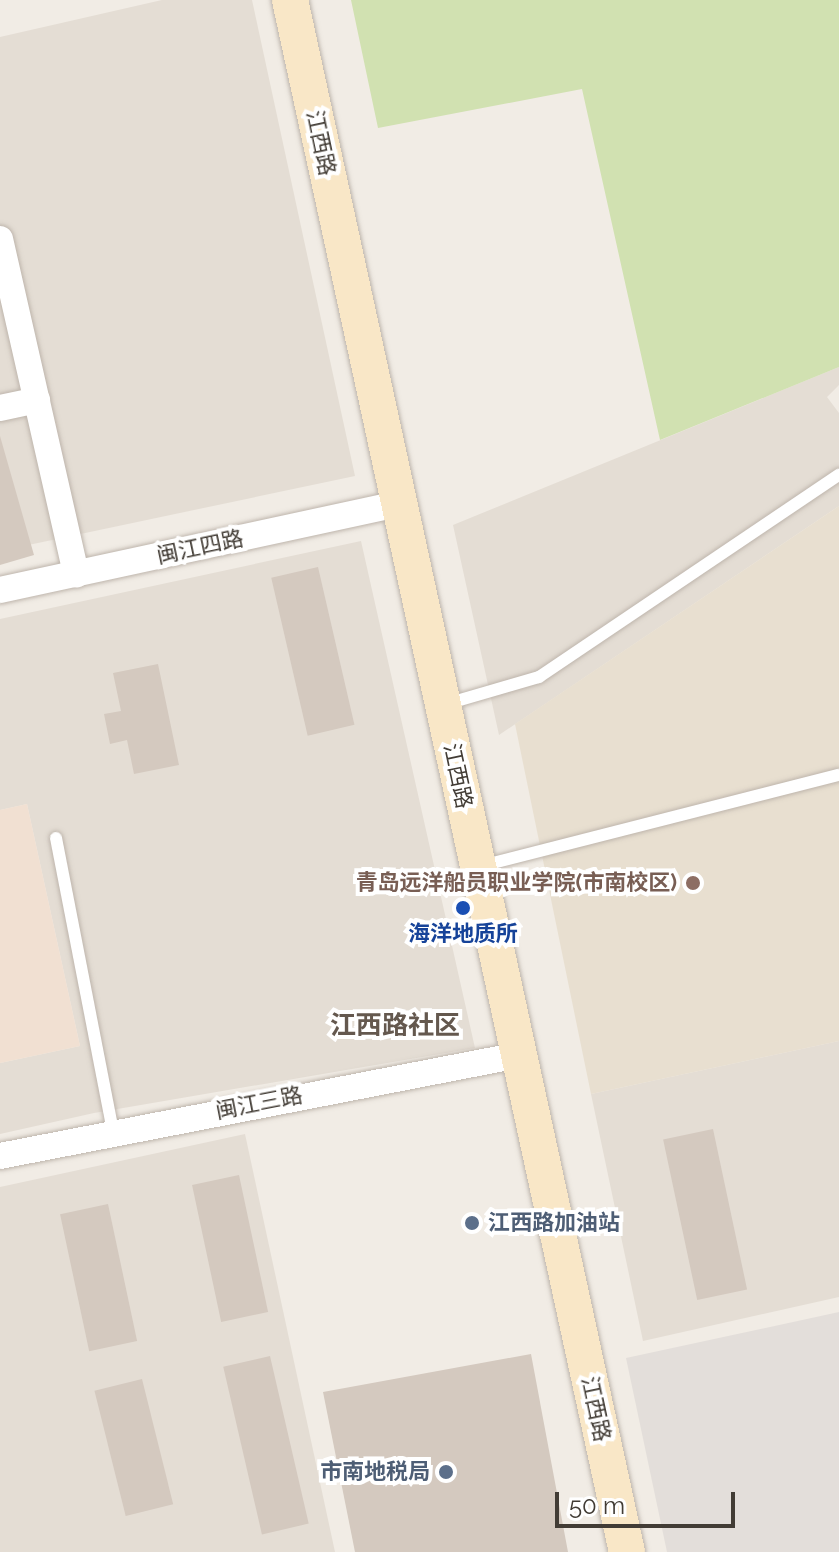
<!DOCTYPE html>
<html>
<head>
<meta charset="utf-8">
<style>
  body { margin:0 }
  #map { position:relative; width:839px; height:1552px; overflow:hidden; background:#f1ece5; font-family:Raleway,"Noto Sans SC",sans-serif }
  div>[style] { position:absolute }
  .residential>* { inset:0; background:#e4ddd4 }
  .commercial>* { inset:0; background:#f1e0d2 }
  .industrial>* { inset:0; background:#e3deda }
  .education>* { inset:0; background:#e8dfd0 }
  .green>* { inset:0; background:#d1e1b1 }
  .building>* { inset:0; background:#d4c9bf; transform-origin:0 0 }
  .roads { filter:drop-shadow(0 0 2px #beb5ac) drop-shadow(0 0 2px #beb5ac) }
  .service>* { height:12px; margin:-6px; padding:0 6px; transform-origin:6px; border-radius:6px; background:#fff }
  .minor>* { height:26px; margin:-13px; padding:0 13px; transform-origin:13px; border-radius:13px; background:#fff }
  .secondary>* { height:36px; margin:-18px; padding:0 18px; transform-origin:18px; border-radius:18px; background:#f9e7c7 }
  .dots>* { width:22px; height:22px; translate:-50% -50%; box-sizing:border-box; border:4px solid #fff; border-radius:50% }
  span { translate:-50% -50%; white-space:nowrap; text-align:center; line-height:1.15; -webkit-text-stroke:8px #fff; paint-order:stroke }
  .street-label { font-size:22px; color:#423c35 }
  .education-label { font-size:22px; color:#785e54; font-weight:700 }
  .right { translate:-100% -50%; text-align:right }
  .transit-label { font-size:22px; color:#164399; font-weight:700 }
  .service-label { font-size:22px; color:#4e5e75; font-weight:700 }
  .left { translate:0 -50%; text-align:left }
  .quarter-label { font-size:26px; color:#64584e; font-weight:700 }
  .scale { position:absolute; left:555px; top:1492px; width:180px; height:36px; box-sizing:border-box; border:4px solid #423c35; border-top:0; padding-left:10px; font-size:24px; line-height:28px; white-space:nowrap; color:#423c35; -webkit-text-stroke:6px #fff; paint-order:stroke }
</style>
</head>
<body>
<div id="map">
  <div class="residential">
    <div style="clip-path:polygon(162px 0,252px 0,355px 476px,0 551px,0 37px)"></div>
    <div style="clip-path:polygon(839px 367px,839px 385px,827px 397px,839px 413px,839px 506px,499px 735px,453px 525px)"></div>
    <div style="clip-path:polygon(361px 541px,475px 1048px,94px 1113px,0 1134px,0 1063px,80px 1046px,27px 804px,0 810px,0 619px)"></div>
    <div style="clip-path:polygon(839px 1041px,839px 1297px,643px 1341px,591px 1094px)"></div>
    <div style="clip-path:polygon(245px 1134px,335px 1552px,0 1552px,0 1187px)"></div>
  </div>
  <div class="commercial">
    <div style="clip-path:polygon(27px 804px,80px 1046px,0 1063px,0 810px)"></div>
  </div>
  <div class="industrial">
    <div style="clip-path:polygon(839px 1312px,839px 1552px,667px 1552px,626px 1358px)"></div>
  </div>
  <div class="education">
    <div style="clip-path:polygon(839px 506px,839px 1041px,591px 1094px,515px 724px)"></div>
  </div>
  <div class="green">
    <div style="clip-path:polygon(351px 0,839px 0,839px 367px,660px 440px,582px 89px,378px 128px)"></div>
  </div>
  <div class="building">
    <div style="clip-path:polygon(0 436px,34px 555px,0 565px)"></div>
    <div style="left:318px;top:567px;width:162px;height:48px;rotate:77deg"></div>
    <div style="clip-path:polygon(158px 664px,179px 765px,134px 774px,127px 740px,110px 744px,104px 714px,121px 711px,113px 673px)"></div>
    <div style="left:713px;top:1129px;width:164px;height:51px;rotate:78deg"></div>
    <div style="left:239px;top:1175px;width:140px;height:48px;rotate:78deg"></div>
    <div style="left:108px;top:1204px;width:140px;height:49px;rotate:78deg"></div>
    <div style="clip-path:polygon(531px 1354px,568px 1552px,355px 1552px,323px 1392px)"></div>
    <div style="left:270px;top:1356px;width:172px;height:48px;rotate:77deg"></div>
    <div style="left:142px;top:1379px;width:129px;height:49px;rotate:76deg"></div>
  </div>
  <div class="roads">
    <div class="service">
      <div style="left:446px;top:704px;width:97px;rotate:-16.2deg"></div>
      <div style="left:539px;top:677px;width:362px;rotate:-34deg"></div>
      <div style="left:56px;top:838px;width:298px;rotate:79deg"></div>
      <div style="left:481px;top:866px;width:369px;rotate:-14.3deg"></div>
    </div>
    <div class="minor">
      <div style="left:0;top:239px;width:344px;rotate:77.2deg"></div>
      <div style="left:0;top:408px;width:38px;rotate:-12deg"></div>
      <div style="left:0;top:590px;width:408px;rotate:-12.2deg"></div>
      <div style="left:0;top:1156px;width:529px;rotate:-11.01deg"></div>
    </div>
    <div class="secondary">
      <div style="left:290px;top:0;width:1588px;rotate:77.75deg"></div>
    </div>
  </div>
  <div class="dots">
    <div style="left:693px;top:883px;background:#8d6e63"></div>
    <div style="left:463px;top:908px;background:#1a4fb4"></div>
    <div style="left:472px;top:1223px;background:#5c6f8a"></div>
    <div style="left:446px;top:1472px;background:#5c6f8a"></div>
  </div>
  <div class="street-label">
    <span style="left:321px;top:143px;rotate:78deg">江西路</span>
    <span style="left:200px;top:547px;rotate:-12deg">闽江四路</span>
    <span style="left:458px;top:776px;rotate:78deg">江西路</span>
    <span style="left:259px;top:1103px;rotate:-11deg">闽江三路</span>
    <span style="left:596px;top:1409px;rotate:78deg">江西路</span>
  </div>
  <div class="education-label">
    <span class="right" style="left:677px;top:883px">青岛远洋船员职业学院(市南校区)</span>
  </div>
  <div class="transit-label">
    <span style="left:463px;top:934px">海洋地质所</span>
  </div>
  <div class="service-label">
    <span class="left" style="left:488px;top:1223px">江西路加油站</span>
    <span class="right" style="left:430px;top:1472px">市南地税局</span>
  </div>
  <div class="quarter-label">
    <span style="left:395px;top:1026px">江西路社区</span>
  </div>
  <div class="scale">50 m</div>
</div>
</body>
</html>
